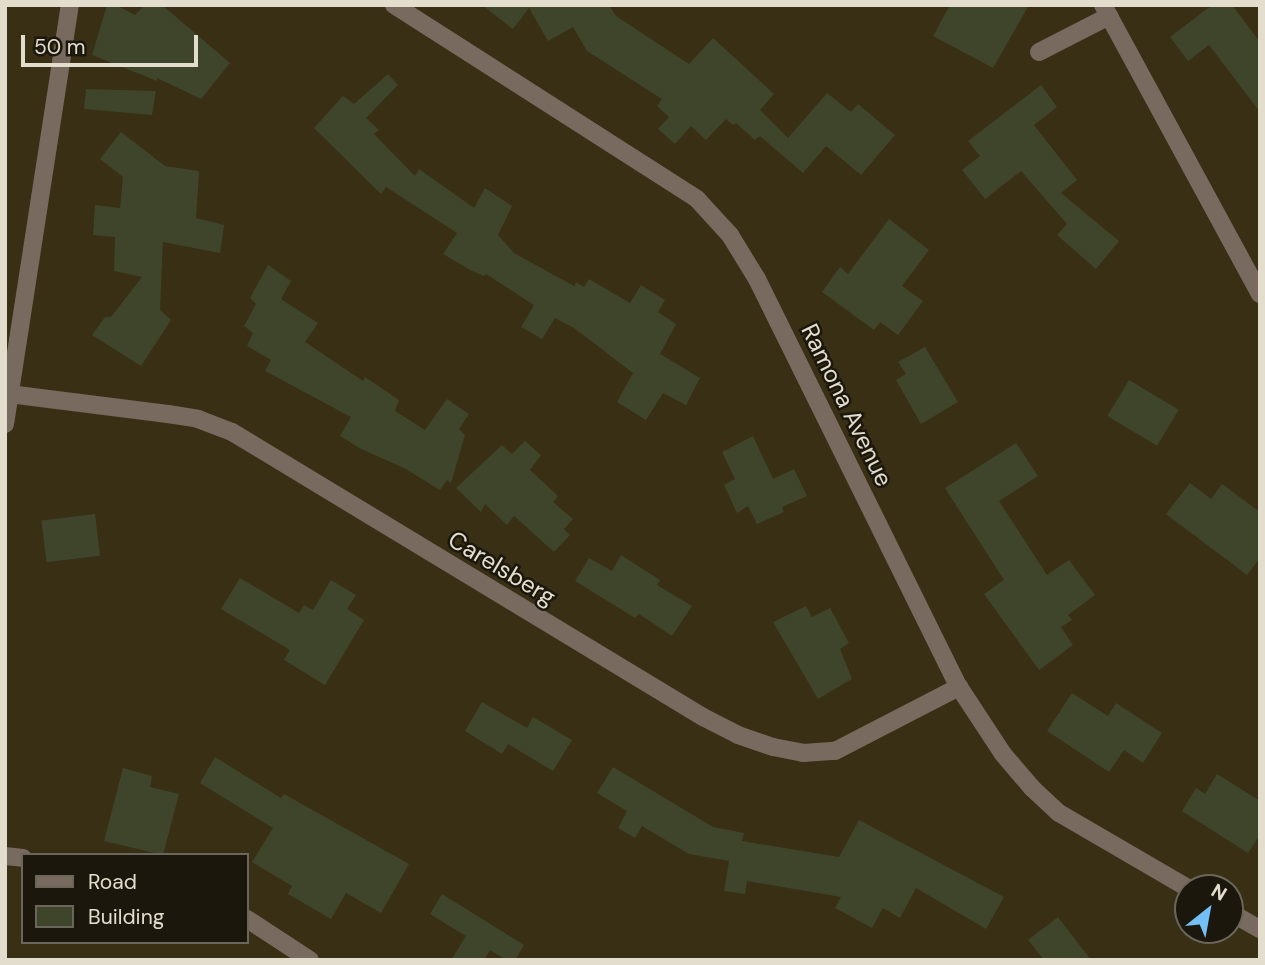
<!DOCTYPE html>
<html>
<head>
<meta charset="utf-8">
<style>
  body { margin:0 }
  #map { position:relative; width:1265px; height:965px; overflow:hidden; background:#382f15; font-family:"DM Sans",sans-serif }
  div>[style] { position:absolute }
  .building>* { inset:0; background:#3e452b; transform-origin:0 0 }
  .minor>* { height:18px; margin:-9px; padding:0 9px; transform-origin:9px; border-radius:9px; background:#786a5e }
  span { translate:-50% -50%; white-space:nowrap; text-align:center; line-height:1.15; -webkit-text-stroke:5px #1b170c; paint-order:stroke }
  .street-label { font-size:24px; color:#e3ddce }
  .frame { position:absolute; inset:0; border:7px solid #e3ddce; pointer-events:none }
  .legend { position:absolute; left:21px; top:853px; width:228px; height:91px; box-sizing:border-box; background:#1b170c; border:2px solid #6b665a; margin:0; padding:9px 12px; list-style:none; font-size:21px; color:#e3ddce }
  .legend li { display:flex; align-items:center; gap:14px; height:35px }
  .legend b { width:35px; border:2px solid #6b665a }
  .north { position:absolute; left:1174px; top:874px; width:70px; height:70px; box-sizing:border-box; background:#1b170c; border:2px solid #6b665a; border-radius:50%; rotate:31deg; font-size:19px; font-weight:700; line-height:28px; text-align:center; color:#e3ddce }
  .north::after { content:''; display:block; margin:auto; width:24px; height:32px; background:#74c0f6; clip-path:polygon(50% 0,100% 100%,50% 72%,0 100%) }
  .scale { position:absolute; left:21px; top:35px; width:177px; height:32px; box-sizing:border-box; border:4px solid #e3ddce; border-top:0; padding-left:9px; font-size:21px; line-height:24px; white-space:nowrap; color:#e3ddce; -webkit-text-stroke:5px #1b170c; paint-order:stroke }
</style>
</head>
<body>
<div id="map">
  <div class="building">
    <div style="clip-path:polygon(107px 5px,116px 5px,135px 15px,145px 5px,162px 5px,230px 63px,201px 99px,157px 78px,157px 81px,92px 55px)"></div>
    <div style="clip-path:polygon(482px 5px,609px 5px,616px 16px,689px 64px,713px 38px,774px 94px,760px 110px,788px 138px,827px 93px,851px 112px,858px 104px,895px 135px,861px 175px,826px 146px,803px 173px,760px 136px,755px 140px,736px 123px,733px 125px,726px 119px,706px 140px,691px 126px,675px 144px,658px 129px,669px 117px,657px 106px,662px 99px,587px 51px,573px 27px,548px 41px,529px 8px,513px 29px)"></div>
    <div style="clip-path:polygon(950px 5px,1029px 5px,993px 68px,933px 36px)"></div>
    <div style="clip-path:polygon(1212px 5px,1232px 5px,1260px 42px,1260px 112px,1209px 45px,1188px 61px,1170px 37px)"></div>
    <div style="clip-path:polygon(388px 74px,398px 85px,366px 118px,379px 130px,374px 134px,415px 176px,419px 169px,474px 208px,485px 188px,512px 206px,498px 235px,514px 253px,574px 286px,576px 282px,584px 287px,589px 279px,630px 303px,641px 285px,665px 300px,658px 312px,676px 324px,660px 354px,700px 378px,686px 405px,663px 393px,646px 420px,617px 402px,633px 373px,574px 328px,555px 318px,542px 339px,521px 327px,534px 305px,486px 274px,484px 276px,472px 271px,443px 254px,457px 233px,386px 187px,381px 194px,314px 128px,343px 96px,354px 104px)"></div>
    <div style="clip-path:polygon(1041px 85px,1057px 107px,1034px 125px,1077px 180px,1061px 193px,1119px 241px,1096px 269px,1057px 235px,1067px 224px,1021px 171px,985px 199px,962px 170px,980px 156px,968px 141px)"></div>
    <div style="clip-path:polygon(86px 89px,156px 91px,152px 115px,84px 109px)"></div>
    <div style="clip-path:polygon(121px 132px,165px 166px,199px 171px,196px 218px,224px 225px,220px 253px,163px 242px,160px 310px,171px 320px,141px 366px,92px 335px,105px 317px,111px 317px,142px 277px,114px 271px,115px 237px,93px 235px,95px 205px,120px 208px,123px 177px,100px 159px)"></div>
    <div style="clip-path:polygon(889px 219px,929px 250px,902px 286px,923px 301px,898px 335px,880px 322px,874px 330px,822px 292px,840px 267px,848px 274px)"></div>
    <div style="clip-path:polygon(268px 265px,291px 281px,281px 299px,318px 323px,305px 342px,363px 381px,365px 377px,399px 400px,395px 411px,425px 430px,447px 399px,469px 414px,459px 429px,465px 435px,451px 483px,447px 480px,440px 490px,404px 468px,361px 449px,340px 436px,351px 417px,265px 371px,271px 360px,247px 346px,253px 333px,244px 326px,256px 304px,250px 298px)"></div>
    <div style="clip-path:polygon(925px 347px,958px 402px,921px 424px,896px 380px,906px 374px,898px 362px)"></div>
    <div style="left:1129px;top:380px;width:58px;height:42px;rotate:31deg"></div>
    <div style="clip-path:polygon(753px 436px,773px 479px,794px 469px,807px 496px,782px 507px,784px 512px,757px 524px,748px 506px,737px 513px,724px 485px,735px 479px,722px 452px)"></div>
    <div style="clip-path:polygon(525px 441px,541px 455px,530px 470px,558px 496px,553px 502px,573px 519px,564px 529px,570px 535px,554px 552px,514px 516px,507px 525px,485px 504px,481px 512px,456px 488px,502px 445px,512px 454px)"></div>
    <div style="clip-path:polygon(1016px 443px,1038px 476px,999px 501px,1047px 575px,1069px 560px,1095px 595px,1068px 615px,1072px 620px,1061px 627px,1073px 645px,1039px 670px,984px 594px,1004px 580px,945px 488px)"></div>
    <div style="clip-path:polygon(1190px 483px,1211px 499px,1222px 484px,1260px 512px,1260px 558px,1247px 575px,1166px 514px)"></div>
    <div style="left:95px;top:514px;width:42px;height:54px;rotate:83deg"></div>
    <div style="clip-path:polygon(621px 555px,660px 580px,657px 585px,692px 606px,672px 636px,639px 614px,635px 618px,575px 581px,589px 558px,612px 571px)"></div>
    <div style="clip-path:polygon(240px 578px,299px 613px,304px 605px,313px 610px,331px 580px,356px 595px,347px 609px,364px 620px,325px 685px,284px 660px,290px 650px,221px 609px)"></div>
    <div style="clip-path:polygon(806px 606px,812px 617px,830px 608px,849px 643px,840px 649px,852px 679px,818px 699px,773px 622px)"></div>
    <div style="clip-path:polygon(1072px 693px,1108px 716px,1116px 703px,1162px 733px,1143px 763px,1124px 750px,1109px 772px,1047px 731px)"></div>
    <div style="clip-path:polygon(482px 702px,527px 728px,533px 717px,572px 740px,553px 771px,508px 744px,502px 754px,465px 731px)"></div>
    <div style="clip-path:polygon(215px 757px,281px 798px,284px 794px,409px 864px,381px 913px,346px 893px,331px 919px,288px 894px,292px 886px,252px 862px,273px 828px,200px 783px)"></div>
    <div style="clip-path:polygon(613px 767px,713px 827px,744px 833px,742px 841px,839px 857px,859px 820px,1004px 897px,986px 929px,916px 888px,900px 918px,883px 908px,872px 928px,835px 908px,841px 897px,747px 881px,745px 894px,724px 891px,729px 861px,689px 854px,642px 826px,635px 838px,618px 828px,627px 811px,597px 793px)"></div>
    <div style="clip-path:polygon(123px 768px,152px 776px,150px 787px,179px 794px,163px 855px,104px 841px)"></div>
    <div style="clip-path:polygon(1217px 774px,1260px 801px,1260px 835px,1248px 853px,1182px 811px,1196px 788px,1205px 794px)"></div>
    <div style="clip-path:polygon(442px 894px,524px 945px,515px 960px,506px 960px,490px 950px,484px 960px,451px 960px,466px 936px,430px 914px)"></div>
    <div style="clip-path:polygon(1058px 917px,1091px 960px,1044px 960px,1028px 940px)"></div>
  </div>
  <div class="minor">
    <div style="left:394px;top:5px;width:360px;rotate:32.6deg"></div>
    <div style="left:697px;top:199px;width:49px;rotate:47.5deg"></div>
    <div style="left:730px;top:235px;width:52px;rotate:58.5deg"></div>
    <div style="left:757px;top:279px;width:455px;rotate:63.7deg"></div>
    <div style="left:959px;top:687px;width:80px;rotate:56.7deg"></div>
    <div style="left:1003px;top:754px;width:45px;rotate:49.5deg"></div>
    <div style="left:1032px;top:788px;width:37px;rotate:43deg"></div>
    <div style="left:1059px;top:813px;width:149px;rotate:30.2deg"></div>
    <div style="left:1103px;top:5px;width:329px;rotate:61.5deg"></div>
    <div style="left:1039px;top:52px;width:79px;rotate:-27.2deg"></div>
    <div style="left:9px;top:394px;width:160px;rotate:7.2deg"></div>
    <div style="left:168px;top:414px;width:30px;rotate:9deg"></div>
    <div style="left:198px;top:419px;width:36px;rotate:21deg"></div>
    <div style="left:232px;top:432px;width:551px;rotate:31.18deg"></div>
    <div style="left:703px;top:717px;width:39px;rotate:27deg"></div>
    <div style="left:738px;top:735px;width:37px;rotate:19deg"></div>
    <div style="left:773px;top:747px;width:31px;rotate:11deg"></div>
    <div style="left:803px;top:753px;width:32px;rotate:-4deg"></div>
    <div style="left:835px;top:751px;width:140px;rotate:-27.3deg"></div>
    <div style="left:5px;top:424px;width:424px;rotate:-81.2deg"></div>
    <div style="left:5px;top:856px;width:18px;rotate:6deg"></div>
    <div style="left:1230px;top:912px;width:34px;rotate:30deg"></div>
    <div style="left:247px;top:919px;width:75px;rotate:33.1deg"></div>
  </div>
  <div class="street-label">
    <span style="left:847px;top:405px;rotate:64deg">Ramona Avenue</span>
    <span style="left:502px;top:568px;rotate:31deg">Carelsberg</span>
  </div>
  <div class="frame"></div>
  <ul class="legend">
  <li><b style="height:9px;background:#786a5e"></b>Road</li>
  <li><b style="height:19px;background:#3e452b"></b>Building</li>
  </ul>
  <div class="north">N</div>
  <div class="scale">50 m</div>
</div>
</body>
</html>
